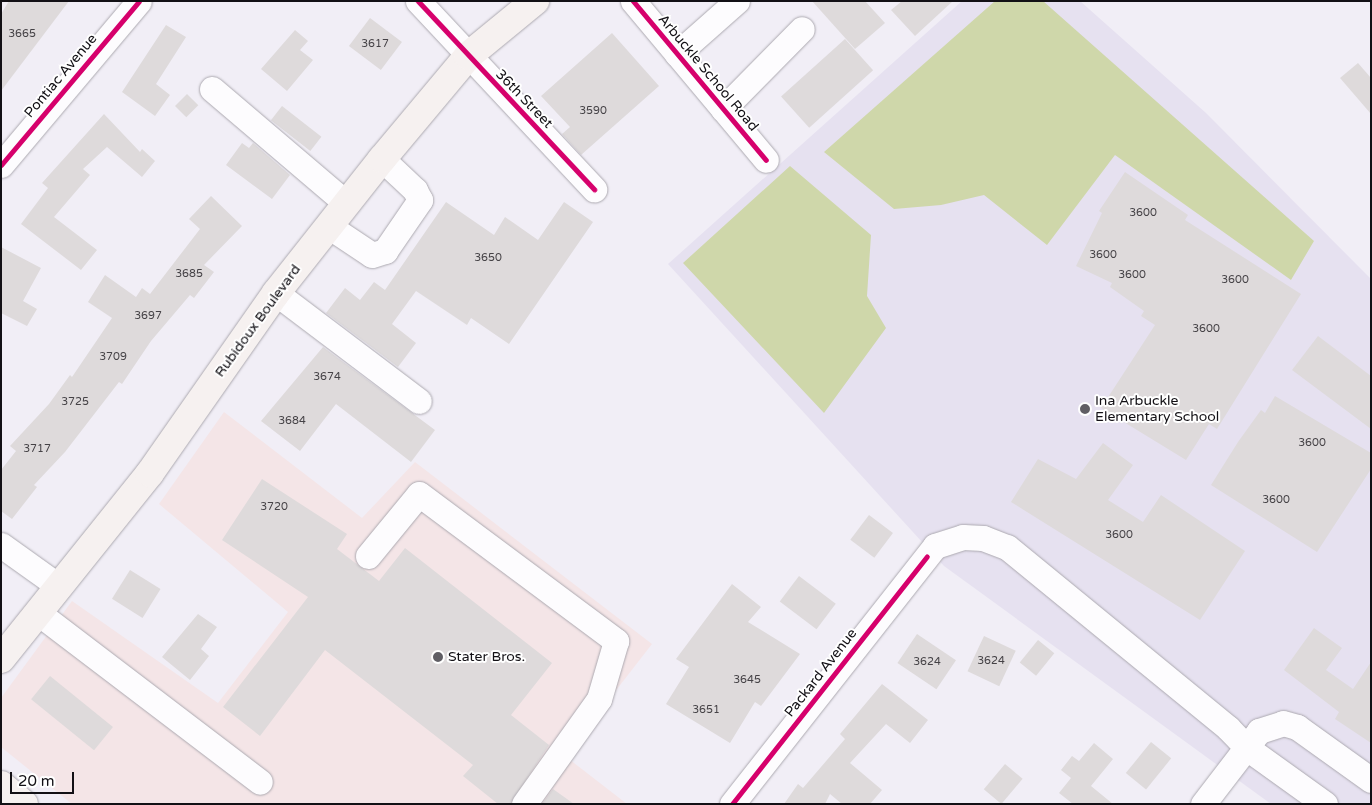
<!DOCTYPE html>
<html>
<head>
<meta charset="utf-8">
<style>
  body { margin:0 }
  #map { position:relative; width:1372px; height:805px; overflow:hidden; background:#f1eef6; font-family:"Varela Round",sans-serif }
  div>[style] { position:absolute }
  .commercial>* { inset:0; background:#f4e5e7 }
  .built>* { inset:0; background:#e6e1f0 }
  .green>* { inset:0; background:#cfd7aa }
  .building>* { inset:0; background:#dedadb; transform-origin:0 0 }
  .roads { filter:drop-shadow(0 0 1px #aca9b0) drop-shadow(0 0 1px #aca9b0) }
  .minor>* { height:25px; margin:-12.5px; padding:0 12.5px; transform-origin:12.5px; border-radius:12.5px; background:#fdfcfe }
  .major>* { height:28px; margin:-14px; padding:0 14px; transform-origin:14px; border-radius:14px; background:#f6f1f0 }
  .cycleway>* { height:5px; margin:-2.5px; padding:0 2.5px; transform-origin:2.5px; border-radius:2.5px; background:#d6006c }
  .dots>* { width:14px; height:14px; translate:-50% -50%; box-sizing:border-box; border:2px solid #fff; border-radius:50% }
  span { translate:-50% -50%; white-space:nowrap; text-align:center; line-height:1.15; -webkit-text-stroke:4px #fff; paint-order:stroke }
  .number-label { font-size:11px; color:#454246 }
  .number-label span { -webkit-text-stroke-width:0 }
  .street-label { font-size:14px; color:#121015 }
  .poi-label { font-size:14px; color:#121015 }
  .left { translate:0 -50%; text-align:left }
  .frame { position:absolute; inset:0; border:2px solid #121015; pointer-events:none }
  .scale { position:absolute; left:10px; top:772px; width:64px; height:22px; box-sizing:border-box; border:2px solid #121015; border-top:0; padding-left:6px; font-size:15px; line-height:18px; white-space:nowrap; color:#121015; -webkit-text-stroke:4px #fff; paint-order:stroke }
</style>
</head>
<body>
<div id="map">
  <div class="commercial">
    <div style="clip-path:polygon(224px 412px,362px 518px,415px 462px,652px 644px,565px 756px,627px 804px,72px 804px,1px 747px,1px 698px,72px 601px,218px 703px,288px 612px,159px 504px)"></div>
  </div>
  <div class="built">
    <div style="clip-path:polygon(962px 1px,1080px 1px,1206px 113px,1371px 279px,1371px 804px,1271px 804px,944px 566px,668px 264px)"></div>
  </div>
  <div class="green">
    <div style="clip-path:polygon(995px 1px,1043px 1px,1314px 241px,1291px 280px,1115px 155px,1047px 245px,984px 195px,941px 205px,894px 209px,824px 152px)"></div>
    <div style="clip-path:polygon(790px 166px,871px 235px,867px 296px,886px 328px,824px 413px,683px 263px)"></div>
  </div>
  <div class="building">
    <div style="clip-path:polygon(9px 1px,69px 1px,1px 91px,1px 14px)"></div>
    <div style="clip-path:polygon(812px 1px,865px 1px,885px 23px,855px 49px)"></div>
    <div style="clip-path:polygon(902px 1px,953px 1px,915px 36px,891px 10px)"></div>
    <div style="left:370px;top:18px;width:40px;height:35px;rotate:37deg"></div>
    <div style="clip-path:polygon(166px 25px,186px 37px,156px 84px,170px 95px,155px 116px,122px 92px)"></div>
    <div style="clip-path:polygon(295px 30px,308px 41px,300px 50px,313px 60px,287px 91px,261px 69px)"></div>
    <div style="clip-path:polygon(612px 33px,659px 86px,581px 155px,562px 134px,570px 127px,541px 96px)"></div>
    <div style="left:845px;top:39px;width:42px;height:86px;rotate:48deg"></div>
    <div style="clip-path:polygon(1358px 63px,1371px 78px,1371px 114px,1340px 78px)"></div>
    <div style="left:187px;top:94px;width:16px;height:17px;rotate:45deg"></div>
    <div style="left:282px;top:106px;width:50px;height:18px;rotate:38deg"></div>
    <div style="clip-path:polygon(104px 114px,140px 152px,142px 149px,155px 161px,142px 177px,107px 147px,83px 169px,90px 175px,54px 217px,97px 250px,81px 270px,21px 224px,48px 188px,42px 183px)"></div>
    <div style="clip-path:polygon(242px 143px,249px 148px,253px 143px,290px 175px,272px 199px,226px 165px)"></div>
    <div style="clip-path:polygon(1125px 172px,1188px 215px,1185px 220px,1301px 294px,1217px 429px,1209px 424px,1186px 460px,1101px 408px,1155px 325px,1141px 316px,1144px 311px,1110px 287px,1112px 283px,1076px 266px,1102px 213px,1099px 211px)"></div>
    <div style="clip-path:polygon(211px 196px,242px 226px,204px 265px,214px 272px,194px 298px,190px 295px,151px 341px,122px 384px,119px 382px,65px 452px,34px 485px,37px 487px,12px 519px,1px 511px,1px 470px,16px 451px,10px 446px,49px 404px,70px 375px,72px 377px,112px 318px,88px 302px,105px 275px,136px 297px,142px 288px,150px 294px,200px 229px,189px 219px)"></div>
    <div style="clip-path:polygon(446px 202px,494px 235px,505px 217px,538px 240px,564px 202px,593px 222px,509px 344px,471px 318px,467px 325px,416px 291px,392px 324px,416px 343px,398px 367px,326px 313px,345px 288px,360px 300px,374px 282px,385px 290px)"></div>
    <div style="clip-path:polygon(1px 247px,41px 268px,23px 301px,37px 309px,27px 326px,1px 313px)"></div>
    <div style="clip-path:polygon(1318px 336px,1371px 376px,1371px 429px,1292px 370px)"></div>
    <div style="clip-path:polygon(323px 347px,435px 430px,411px 462px,336px 404px,300px 451px,261px 421px)"></div>
    <div style="clip-path:polygon(1275px 396px,1371px 453px,1371px 469px,1317px 552px,1211px 485px,1238px 442px,1261px 410px,1265px 413px)"></div>
    <div style="clip-path:polygon(1103px 443px,1133px 465px,1108px 500px,1143px 522px,1161px 495px,1245px 551px,1200px 620px,1011px 502px,1038px 459px,1076px 479px)"></div>
    <div style="clip-path:polygon(262px 479px,347px 534px,337px 549px,379px 581px,405px 548px,552px 663px,511px 715px,549px 745px,510px 804px,498px 804px,463px 776px,473px 765px,325px 650px,260px 736px,223px 707px,308px 597px,222px 540px)"></div>
    <div style="left:869px;top:515px;width:30px;height:31px;rotate:37deg"></div>
    <div style="left:130px;top:570px;width:36px;height:34px;rotate:32deg"></div>
    <div style="left:799px;top:576px;width:46px;height:32px;rotate:37deg"></div>
    <div style="clip-path:polygon(732px 584px,761px 607px,748px 622px,800px 654px,761px 706px,755px 702px,730px 743px,666px 704px,689px 667px,676px 659px)"></div>
    <div style="clip-path:polygon(198px 614px,217px 627px,201px 649px,209px 656px,190px 680px,162px 657px)"></div>
    <div style="clip-path:polygon(1314px 628px,1342px 648px,1326px 670px,1353px 689px,1371px 662px,1371px 743px,1335px 719px,1339px 712px,1284px 670px)"></div>
    <div style="left:917px;top:634px;width:47px;height:35px;rotate:34deg"></div>
    <div style="left:984px;top:636px;width:35px;height:39px;rotate:25deg"></div>
    <div style="left:1038px;top:640px;width:21px;height:29px;rotate:39deg"></div>
    <div style="left:50px;top:676px;width:81px;height:30px;rotate:39deg"></div>
    <div style="clip-path:polygon(882px 684px,928px 720px,910px 743px,886px 724px,850px 763px,882px 790px,870px 804px,842px 804px,830px 794px,825px 804px,784px 804px,798px 784px,803px 788px,845px 739px,840px 734px)"></div>
    <div style="left:1151px;top:742px;width:26px;height:40px;rotate:39deg"></div>
    <div style="clip-path:polygon(1094px 743px,1113px 759px,1091px 786px,1113px 804px,1073px 804px,1059px 793px,1071px 778px,1061px 770px,1072px 756px,1079px 761px)"></div>
    <div style="left:1005px;top:764px;width:23px;height:33px;rotate:40deg"></div>
    <div style="clip-path:polygon(553px 789px,574px 804px,542px 804px)"></div>
  </div>
  <div class="roads">
    <div class="minor">
      <div style="left:418px;top:1px;width:258px;rotate:46.9deg"></div>
      <div style="left:633px;top:1px;width:207px;rotate:50.1deg"></div>
      <div style="left:677px;top:54px;width:80px;rotate:-41.5deg"></div>
      <div style="left:212px;top:89px;width:177px;rotate:40.4deg"></div>
      <div style="left:723px;top:109px;width:112px;rotate:-45.4deg"></div>
      <div style="left:1px;top:165px;width:214px;rotate:-49.9deg"></div>
      <div style="left:330px;top:227px;width:50px;rotate:33.7deg"></div>
      <div style="left:372px;top:255px;width:14px;rotate:-17deg"></div>
      <div style="left:385px;top:251px;width:62px;rotate:-55.5deg"></div>
      <div style="left:420px;top:200px;width:11px;rotate:-117deg"></div>
      <div style="left:415px;top:190px;width:45px;rotate:-136.8deg"></div>
      <div style="left:276px;top:293px;width:179px;rotate:37.1deg"></div>
      <div style="left:1px;top:545px;width:69px;rotate:35.5deg"></div>
      <div style="left:368px;top:556px;width:80px;rotate:-50.6deg"></div>
      <div style="left:419px;top:494px;width:246px;rotate:36.7deg"></div>
      <div style="left:616px;top:641px;width:60px;rotate:106.3deg"></div>
      <div style="left:599px;top:699px;width:129px;rotate:125.5deg"></div>
      <div style="left:37px;top:612px;width:280px;rotate:37.3deg"></div>
      <div style="left:732px;top:804px;width:328px;rotate:-51.8deg"></div>
      <div style="left:935px;top:546px;width:29px;rotate:-18deg"></div>
      <div style="left:963px;top:537px;width:20px;rotate:3deg"></div>
      <div style="left:983px;top:538px;width:26px;rotate:21deg"></div>
      <div style="left:1007px;top:547px;width:286px;rotate:39.3deg"></div>
      <div style="left:1228px;top:728px;width:28px;rotate:46deg"></div>
      <div style="left:1247px;top:748px;width:96px;rotate:35.7deg"></div>
      <div style="left:1203px;top:804px;width:92px;rotate:-52.5deg"></div>
      <div style="left:1259px;top:731px;width:25px;rotate:-18deg"></div>
      <div style="left:1283px;top:723px;width:15px;rotate:16deg"></div>
      <div style="left:1297px;top:727px;width:91px;rotate:35.6deg"></div>
    </div>
    <div class="major">
      <div style="left:1px;top:659px;width:238px;rotate:-51.3deg"></div>
      <div style="left:150px;top:473px;width:220px;rotate:-55deg"></div>
      <div style="left:276px;top:293px;width:171px;rotate:-51.7deg"></div>
      <div style="left:382px;top:159px;width:134px;rotate:-50.1deg"></div>
      <div style="left:468px;top:56px;width:87px;rotate:-39.4deg"></div>
      <div style="left:1px;top:785px;width:30px;rotate:40deg"></div>
    </div>
  </div>
  <div class="cycleway">
    <div style="left:418px;top:1px;width:258px;rotate:46.9deg"></div>
    <div style="left:633px;top:1px;width:207px;rotate:50.1deg"></div>
    <div style="left:1px;top:165px;width:214px;rotate:-49.9deg"></div>
    <div style="left:732px;top:804px;width:315px;rotate:-51.8deg"></div>
  </div>
  <div class="dots">
    <div style="left:1085px;top:409px;background:#605e64"></div>
    <div style="left:438px;top:657px;background:#605e64"></div>
  </div>
  <div class="number-label">
    <span style="left:22px;top:34px">3665</span>
    <span style="left:375px;top:44px">3617</span>
    <span style="left:593px;top:111px">3590</span>
    <span style="left:1143px;top:213px">3600</span>
    <span style="left:1103px;top:255px">3600</span>
    <span style="left:488px;top:258px">3650</span>
    <span style="left:189px;top:274px">3685</span>
    <span style="left:1132px;top:275px">3600</span>
    <span style="left:1235px;top:280px">3600</span>
    <span style="left:148px;top:316px">3697</span>
    <span style="left:1206px;top:329px">3600</span>
    <span style="left:113px;top:357px">3709</span>
    <span style="left:327px;top:377px">3674</span>
    <span style="left:75px;top:402px">3725</span>
    <span style="left:292px;top:421px">3684</span>
    <span style="left:1312px;top:443px">3600</span>
    <span style="left:37px;top:449px">3717</span>
    <span style="left:1276px;top:500px">3600</span>
    <span style="left:274px;top:507px">3720</span>
    <span style="left:1119px;top:535px">3600</span>
    <span style="left:991px;top:661px">3624</span>
    <span style="left:927px;top:662px">3624</span>
    <span style="left:747px;top:680px">3645</span>
    <span style="left:706px;top:710px">3651</span>
  </div>
  <div class="street-label">
    <span style="left:708px;top:73px;rotate:50deg">Arbuckle School Road</span>
    <span style="left:61px;top:76px;rotate:-50deg">Pontiac Avenue</span>
    <span style="left:524px;top:99px;rotate:46deg">36th Street</span>
    <span style="left:258px;top:321px;rotate:-54deg">Rubidoux Boulevard</span>
    <span style="left:821px;top:673px;rotate:-52deg">Packard Avenue</span>
  </div>
  <div class="poi-label">
    <span class="left" style="left:1095px;top:409px">Ina Arbuckle<br>Elementary School</span>
    <span class="left" style="left:448px;top:657px">Stater Bros.</span>
  </div>
  <div class="frame"></div>
  <div class="scale">20 m</div>
</div>
</body>
</html>
